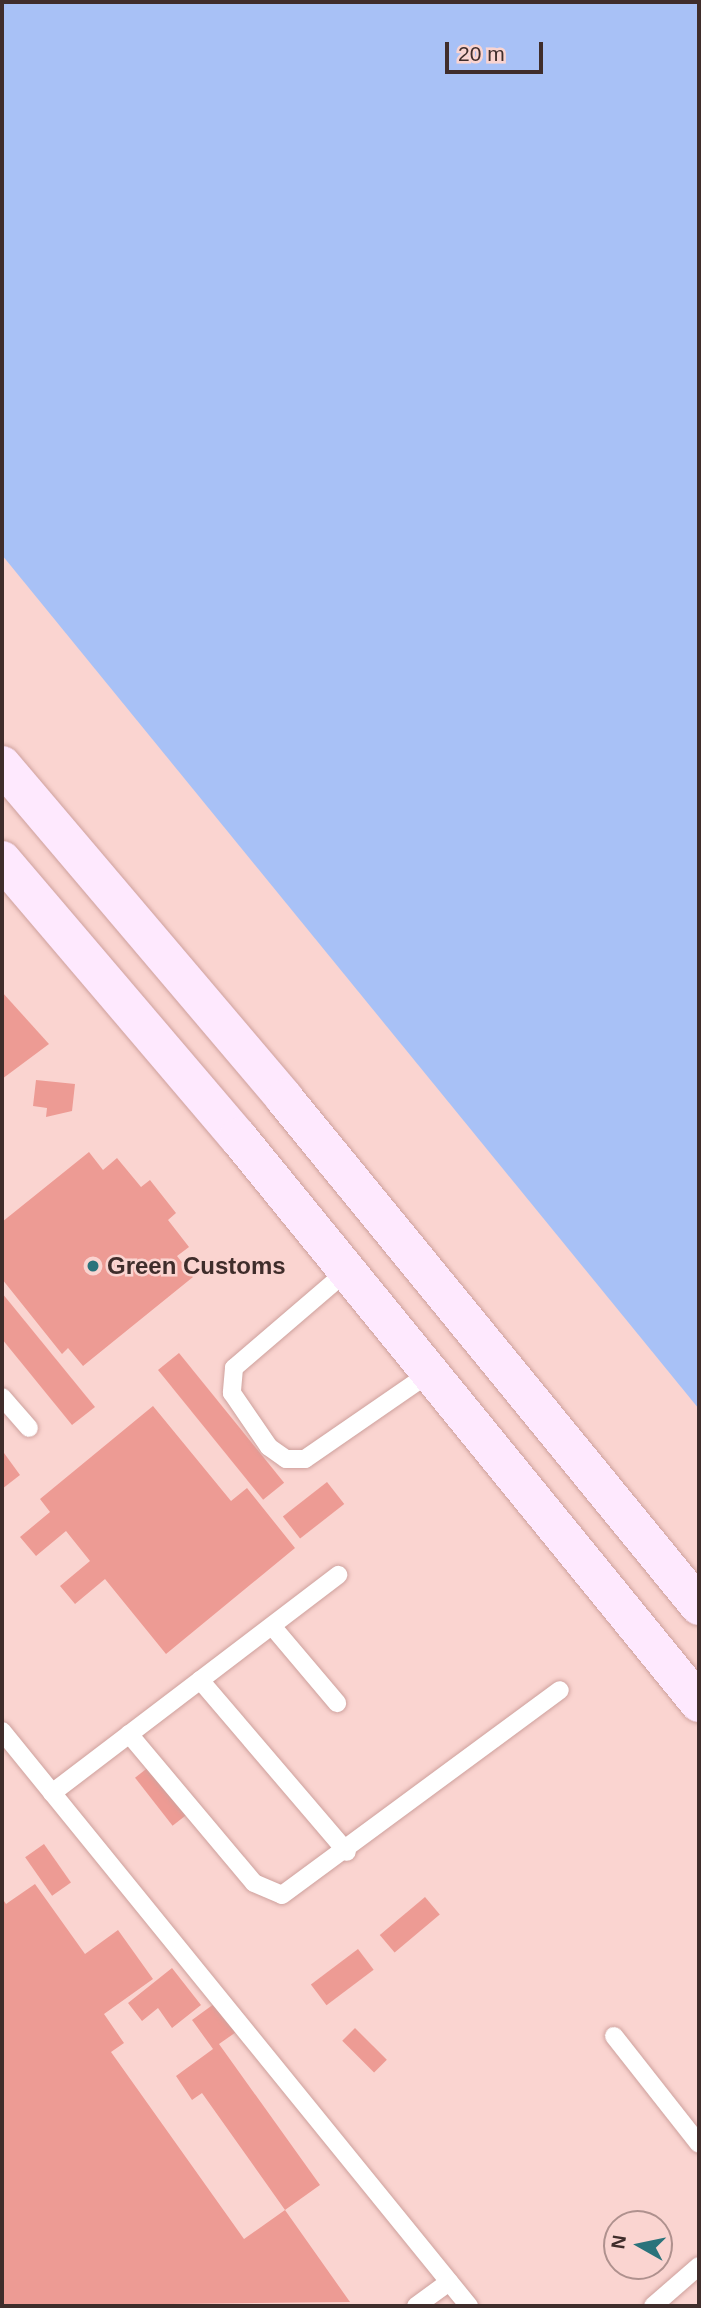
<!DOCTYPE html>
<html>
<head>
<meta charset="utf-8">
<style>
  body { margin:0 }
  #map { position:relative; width:701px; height:2308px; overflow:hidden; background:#fad4d0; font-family:Helvetica,sans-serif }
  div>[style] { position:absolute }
  .water>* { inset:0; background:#a8c1f6 }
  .building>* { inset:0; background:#ed9b94; transform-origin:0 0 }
  .roads { filter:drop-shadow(0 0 2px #cea19d) drop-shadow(0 0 2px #cea19d) }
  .lane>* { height:18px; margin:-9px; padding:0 9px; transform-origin:9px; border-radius:9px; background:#fff }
  .secondary>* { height:38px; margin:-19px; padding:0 19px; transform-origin:19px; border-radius:19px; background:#fee9fe }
  .dots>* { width:19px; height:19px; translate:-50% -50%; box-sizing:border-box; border:4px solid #fad4d0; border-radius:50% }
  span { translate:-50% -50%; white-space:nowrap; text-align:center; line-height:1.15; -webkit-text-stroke:5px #fad4d0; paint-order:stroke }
  .poi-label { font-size:24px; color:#3f2d2b; font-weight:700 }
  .left { translate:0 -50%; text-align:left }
  .frame { position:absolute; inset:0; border:4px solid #3f2d2b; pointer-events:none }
  .north { position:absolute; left:603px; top:2210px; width:70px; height:70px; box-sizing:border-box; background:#fad4d0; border:2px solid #af918e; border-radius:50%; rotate:279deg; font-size:19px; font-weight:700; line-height:28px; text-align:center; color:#3f2d2b }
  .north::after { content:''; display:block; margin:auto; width:24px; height:32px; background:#2a737b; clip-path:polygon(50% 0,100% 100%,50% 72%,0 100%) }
  .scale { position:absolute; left:445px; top:42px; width:98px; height:32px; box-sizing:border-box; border:4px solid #3f2d2b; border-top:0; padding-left:9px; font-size:21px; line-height:24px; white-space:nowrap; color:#3f2d2b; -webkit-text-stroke:5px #fad4d0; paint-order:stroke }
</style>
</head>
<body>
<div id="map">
  <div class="water">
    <div style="clip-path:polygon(2px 2px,699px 2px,699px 1409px,2px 555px)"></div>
  </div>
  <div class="building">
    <div style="clip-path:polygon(2px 992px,49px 1044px,2px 1079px)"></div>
    <div style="clip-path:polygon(36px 1080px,75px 1084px,72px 1111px,46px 1117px,47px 1108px,33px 1106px)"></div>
    <div style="clip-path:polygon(89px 1152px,103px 1170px,117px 1158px,141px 1187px,150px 1180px,176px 1213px,168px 1220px,189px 1247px,177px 1256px,193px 1277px,83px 1366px,68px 1348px,62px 1354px,2px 1279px,2px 1222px)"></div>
    <div style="clip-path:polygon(2px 1293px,95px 1407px,72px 1425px,2px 1339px)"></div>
    <div style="left:179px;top:1353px;width:167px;height:27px;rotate:51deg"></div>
    <div style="clip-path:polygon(153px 1406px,231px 1501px,247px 1488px,295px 1548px,166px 1654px,105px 1579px,75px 1604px,60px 1586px,90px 1561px,66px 1531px,36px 1556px,20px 1537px,50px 1512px,40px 1499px)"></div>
    <div style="clip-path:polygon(4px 1453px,20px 1475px,2px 1489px,2px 1455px)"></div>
    <div style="left:327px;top:1482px;width:28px;height:56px;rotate:52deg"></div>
    <div style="left:150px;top:1766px;width:61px;height:19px;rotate:52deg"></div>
    <div style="left:44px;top:1844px;width:47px;height:23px;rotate:55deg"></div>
    <div style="clip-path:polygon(35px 1884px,85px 1954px,118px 1930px,153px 1979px,104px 2014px,124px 2043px,111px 2052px,244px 2239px,285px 2210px,350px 2302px,2px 2306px,2px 1898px,6px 1904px)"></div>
    <div style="left:425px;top:1897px;width:23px;height:59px;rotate:50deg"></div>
    <div style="left:358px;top:1949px;width:26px;height:59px;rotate:53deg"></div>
    <div style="clip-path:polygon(172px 1968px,201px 2005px,172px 2028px,158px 2008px,142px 2021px,128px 2003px)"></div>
    <div style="clip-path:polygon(218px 2001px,239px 2030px,219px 2044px,320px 2185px,285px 2210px,202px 2093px,192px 2100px,176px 2076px,213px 2049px,192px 2020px)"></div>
    <div style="left:355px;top:2028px;width:45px;height:18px;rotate:45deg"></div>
  </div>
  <div class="roads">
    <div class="lane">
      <div style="left:347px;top:1271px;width:149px;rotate:139.4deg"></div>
      <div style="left:234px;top:1368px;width:25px;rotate:95deg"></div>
      <div style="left:232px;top:1393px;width:65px;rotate:55.6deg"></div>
      <div style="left:269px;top:1447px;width:21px;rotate:35deg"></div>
      <div style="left:286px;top:1459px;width:19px"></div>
      <div style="left:305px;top:1459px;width:153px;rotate:-34.6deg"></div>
      <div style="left:2px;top:1397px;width:41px;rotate:48.9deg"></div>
      <div style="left:272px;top:1626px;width:101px;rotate:49.8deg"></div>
      <div style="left:200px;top:1680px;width:226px;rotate:49.5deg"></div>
      <div style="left:2px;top:1731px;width:741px;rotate:50.92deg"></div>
      <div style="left:129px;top:1734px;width:194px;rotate:50deg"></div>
      <div style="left:254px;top:1883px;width:30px;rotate:23deg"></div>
      <div style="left:282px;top:1895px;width:345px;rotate:-36.4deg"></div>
      <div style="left:52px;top:1793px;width:360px;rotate:-37.3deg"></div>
      <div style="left:614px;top:2036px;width:137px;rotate:51.8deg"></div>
      <div style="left:416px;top:2306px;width:41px;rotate:-36deg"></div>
      <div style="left:653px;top:2306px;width:61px;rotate:-41deg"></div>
    </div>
    <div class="secondary">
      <div style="left:2px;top:765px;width:436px;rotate:49.7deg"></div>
      <div style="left:284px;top:1098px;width:656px;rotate:50.75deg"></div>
      <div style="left:2px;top:860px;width:364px;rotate:49.6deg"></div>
      <div style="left:238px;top:1137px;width:730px;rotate:50.84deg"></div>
    </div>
  </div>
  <div class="dots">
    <div style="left:93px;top:1266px;background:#2a737b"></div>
  </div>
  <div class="poi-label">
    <span class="left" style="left:107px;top:1266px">Green Customs</span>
  </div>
  <div class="frame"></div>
  <div class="north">N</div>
  <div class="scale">20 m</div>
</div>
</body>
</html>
